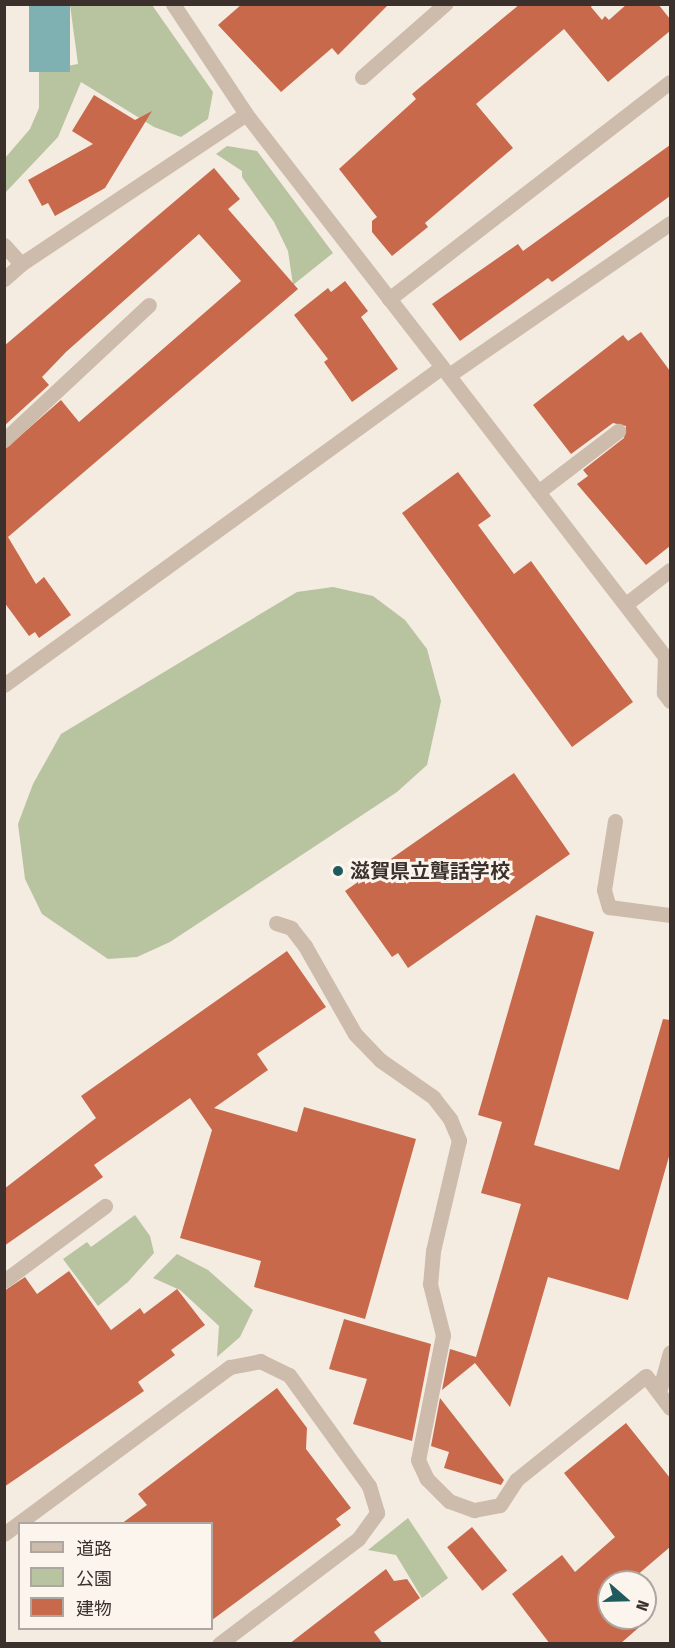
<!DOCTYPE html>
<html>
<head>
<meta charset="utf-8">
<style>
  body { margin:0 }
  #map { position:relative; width:675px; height:1648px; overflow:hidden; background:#f4ebe1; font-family:"Fira Sans Condensed","Noto Sans JP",sans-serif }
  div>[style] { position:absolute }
  .green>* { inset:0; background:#b8c4a0 }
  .water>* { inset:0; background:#7fb0b2; transform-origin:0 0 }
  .building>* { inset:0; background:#c8694b; transform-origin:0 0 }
  .minor>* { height:15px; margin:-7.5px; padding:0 7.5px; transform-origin:7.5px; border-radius:7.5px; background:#cdbbac }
  .dots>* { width:16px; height:16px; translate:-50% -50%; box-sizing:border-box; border:3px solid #fbf5ee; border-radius:50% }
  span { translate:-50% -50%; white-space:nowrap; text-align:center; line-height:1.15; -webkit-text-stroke:6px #fbf5ee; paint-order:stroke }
  .poi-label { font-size:20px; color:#3b302b; font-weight:700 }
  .left { translate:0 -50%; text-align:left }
  .frame { position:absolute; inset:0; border:6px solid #3b302b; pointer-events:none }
  .legend { position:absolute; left:18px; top:1522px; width:195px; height:108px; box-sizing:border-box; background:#fbf5ee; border:2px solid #aea6a0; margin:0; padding:8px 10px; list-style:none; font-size:18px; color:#3b302b }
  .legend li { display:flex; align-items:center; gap:12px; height:30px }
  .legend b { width:30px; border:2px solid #aea6a0 }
  .north { position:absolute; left:597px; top:1570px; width:60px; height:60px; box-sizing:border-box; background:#fbf5ee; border:2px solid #aea6a0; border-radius:50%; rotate:110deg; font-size:16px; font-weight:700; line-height:24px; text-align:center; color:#3b302b }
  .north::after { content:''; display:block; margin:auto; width:21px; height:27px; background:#1f5a5e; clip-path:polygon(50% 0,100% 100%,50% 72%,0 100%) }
</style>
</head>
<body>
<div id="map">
  <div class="green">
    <div style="clip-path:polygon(70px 5px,152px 5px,213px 92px,208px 119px,181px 137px,154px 127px,81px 82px,58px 137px,5px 193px,5px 158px,30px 129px,39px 108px,39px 71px,78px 64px)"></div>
    <div style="clip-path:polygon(227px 146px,257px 151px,333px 253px,293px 285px,288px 251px,274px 222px,242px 177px,242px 171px,216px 154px)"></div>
    <div style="clip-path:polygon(333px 587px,373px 596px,405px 620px,427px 649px,441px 701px,427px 765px,397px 792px,170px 942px,137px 957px,108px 959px,42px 914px,25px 879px,18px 824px,33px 784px,61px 734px,297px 592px)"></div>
    <div style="clip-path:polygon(135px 1215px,150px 1236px,154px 1253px,128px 1282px,98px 1306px,63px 1259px,87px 1242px,91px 1247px)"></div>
    <div style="clip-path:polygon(177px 1254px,208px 1270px,253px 1310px,240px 1337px,217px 1357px,219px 1326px,180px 1290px,153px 1278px)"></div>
    <div style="clip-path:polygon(408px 1518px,448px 1578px,422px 1598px,396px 1555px,368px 1550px)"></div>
  </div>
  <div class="water">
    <div style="left:29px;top:5px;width:41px;height:67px"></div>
  </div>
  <div class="building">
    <div style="clip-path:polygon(242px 4px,389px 4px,338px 55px,332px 48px,281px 92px,218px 25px)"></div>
    <div style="clip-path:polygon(520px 4px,593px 4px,591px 7px,602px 20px,605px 16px,609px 20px,627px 4px,658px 4px,670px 19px,670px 31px,608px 82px,564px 29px,476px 104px,513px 148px,425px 223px,428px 227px,392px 256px,372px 232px,372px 221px,377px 217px,339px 169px,416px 99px,412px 94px)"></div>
    <div style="clip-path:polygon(94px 95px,135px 120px,152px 111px,105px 188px,55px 216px,48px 203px,42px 206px,28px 180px,93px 144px,72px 131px)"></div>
    <div style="clip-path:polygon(670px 145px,670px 196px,552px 282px,548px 278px,460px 341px,432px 304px,518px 244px,523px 251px)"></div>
    <div style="clip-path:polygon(214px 168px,240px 199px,228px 209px,298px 289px,8px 537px,36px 584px,44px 577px,71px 615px,39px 638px,35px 632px,29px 636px,4px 602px,4px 450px,61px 400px,79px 422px,241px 281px,199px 234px,66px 352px,42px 377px,49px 385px,4px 426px,4px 346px)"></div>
    <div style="clip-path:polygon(345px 281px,368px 311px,361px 317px,398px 369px,352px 402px,324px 362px,328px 359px,294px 315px,328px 288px,331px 292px)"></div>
    <div style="clip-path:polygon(641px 332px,670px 371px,670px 546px,646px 565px,577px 484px,588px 476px,583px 470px,624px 438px,626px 426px,613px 423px,571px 454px,533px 405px,623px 335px,628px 341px)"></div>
    <div style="clip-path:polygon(458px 472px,491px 516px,478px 525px,514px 574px,531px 561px,633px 702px,572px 747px,402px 513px)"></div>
    <div style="clip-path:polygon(514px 773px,570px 854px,408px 968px,398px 953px,392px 957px,345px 891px)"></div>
    <div style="clip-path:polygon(536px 915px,594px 932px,534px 1145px,619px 1170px,663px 1019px,670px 1020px,670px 1153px,628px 1300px,548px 1277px,510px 1407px,475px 1363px,442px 1390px,450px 1349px,476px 1357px,521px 1204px,481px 1193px,502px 1122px,478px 1115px)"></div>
    <div style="clip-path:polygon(287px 951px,326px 1007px,257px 1054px,268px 1070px,214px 1108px,297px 1132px,304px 1107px,416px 1139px,365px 1319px,254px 1287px,261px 1261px,180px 1238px,212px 1130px,190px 1098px,94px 1165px,103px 1177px,4px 1246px,4px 1189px,96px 1118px,81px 1096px)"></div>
    <div style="clip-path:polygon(69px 1271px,111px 1330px,140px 1308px,144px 1314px,177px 1289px,205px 1325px,171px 1350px,175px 1355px,138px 1382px,144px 1391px,4px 1487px,4px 1291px,25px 1277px,37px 1294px)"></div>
    <div style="clip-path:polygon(344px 1319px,431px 1344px,412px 1441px,353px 1424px,367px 1379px,329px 1369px)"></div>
    <div style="clip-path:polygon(277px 1388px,307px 1428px,306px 1449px,351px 1508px,336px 1519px,341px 1525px,212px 1620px,212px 1524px,121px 1524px,147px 1505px,138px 1494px)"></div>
    <div style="clip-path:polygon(440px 1398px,504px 1480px,501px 1485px,444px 1468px,449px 1452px,431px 1446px)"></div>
    <div style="clip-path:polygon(626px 1423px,670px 1478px,670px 1547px,629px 1582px,609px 1582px,609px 1618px,645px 1618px,645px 1605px,653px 1615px,620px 1644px,550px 1644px,512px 1594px,562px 1555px,575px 1572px,615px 1537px,564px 1473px)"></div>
    <div style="left:472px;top:1527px;width:56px;height:32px;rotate:51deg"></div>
    <div style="clip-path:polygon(386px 1569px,394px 1581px,407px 1579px,420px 1598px,374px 1632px,383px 1644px,289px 1644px)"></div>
  </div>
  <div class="minor">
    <div style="left:173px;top:4px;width:132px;rotate:56.4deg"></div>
    <div style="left:246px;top:114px;width:320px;rotate:52.2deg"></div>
    <div style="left:362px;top:77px;width:111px;rotate:-41.3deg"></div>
    <div style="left:4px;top:245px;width:25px;rotate:48deg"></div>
    <div style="left:4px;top:279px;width:23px;rotate:-41deg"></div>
    <div style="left:21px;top:264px;width:270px;rotate:-33.7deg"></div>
    <div style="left:389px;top:299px;width:355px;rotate:-37.7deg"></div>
    <div style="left:449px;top:375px;width:268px;rotate:-34.5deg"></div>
    <div style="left:4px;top:440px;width:198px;rotate:-43deg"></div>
    <div style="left:538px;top:492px;width:101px;rotate:-37.3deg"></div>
    <div style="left:626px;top:604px;width:56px;rotate:-37.7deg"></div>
    <div style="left:4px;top:685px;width:541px;rotate:-35.98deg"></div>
    <div style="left:442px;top:367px;width:366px;rotate:52.4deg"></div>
    <div style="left:665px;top:657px;width:36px;rotate:92deg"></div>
    <div style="left:664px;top:693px;width:10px;rotate:53deg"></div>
    <div style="left:615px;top:821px;width:70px;rotate:99.1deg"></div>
    <div style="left:604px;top:890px;width:18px;rotate:74deg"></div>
    <div style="left:609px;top:907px;width:62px;rotate:7.5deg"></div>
    <div style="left:276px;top:923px;width:16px;rotate:18deg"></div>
    <div style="left:291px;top:928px;width:23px;rotate:52deg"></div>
    <div style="left:305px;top:946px;width:101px;rotate:60.4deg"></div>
    <div style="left:355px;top:1034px;width:36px;rotate:46deg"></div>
    <div style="left:380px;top:1060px;width:65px;rotate:34.9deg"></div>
    <div style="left:433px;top:1097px;width:28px;rotate:52deg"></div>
    <div style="left:450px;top:1119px;width:23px;rotate:67deg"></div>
    <div style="left:459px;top:1140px;width:114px;rotate:103.2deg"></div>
    <div style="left:433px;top:1251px;width:33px;rotate:95deg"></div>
    <div style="left:430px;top:1284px;width:53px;rotate:75.7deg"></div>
    <div style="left:443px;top:1335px;width:127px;rotate:101.3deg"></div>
    <div style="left:418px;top:1460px;width:21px;rotate:65deg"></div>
    <div style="left:427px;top:1479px;width:31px;rotate:45deg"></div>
    <div style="left:449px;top:1501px;width:27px;rotate:20deg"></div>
    <div style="left:474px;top:1510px;width:26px;rotate:-11deg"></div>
    <div style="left:500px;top:1505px;width:30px;rotate:-57deg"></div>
    <div style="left:516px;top:1480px;width:166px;rotate:-38.7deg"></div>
    <div style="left:646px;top:1376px;width:40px;rotate:53deg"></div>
    <div style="left:4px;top:1281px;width:126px;rotate:-36.6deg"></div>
    <div style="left:659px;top:1392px;width:41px;rotate:-74.6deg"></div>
    <div style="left:4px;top:1534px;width:281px;rotate:-36.5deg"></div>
    <div style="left:230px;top:1367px;width:31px;rotate:-11deg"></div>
    <div style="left:260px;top:1361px;width:32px;rotate:26deg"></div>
    <div style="left:289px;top:1375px;width:137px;rotate:54.2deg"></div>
    <div style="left:369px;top:1486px;width:28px;rotate:73deg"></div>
    <div style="left:377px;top:1513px;width:32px;rotate:126deg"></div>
    <div style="left:358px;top:1539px;width:174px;rotate:142.9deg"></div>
  </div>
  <div class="dots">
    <div style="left:338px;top:871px;background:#1f5a5e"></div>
  </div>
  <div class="poi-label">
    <span class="left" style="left:350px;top:871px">滋賀県立聾話学校</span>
  </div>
  <div class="frame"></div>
  <ul class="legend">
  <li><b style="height:8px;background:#cdbbac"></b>道路</li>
  <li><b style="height:16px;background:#b8c4a0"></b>公園</li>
  <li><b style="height:16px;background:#c8694b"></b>建物</li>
  </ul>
  <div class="north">N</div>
</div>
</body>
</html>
